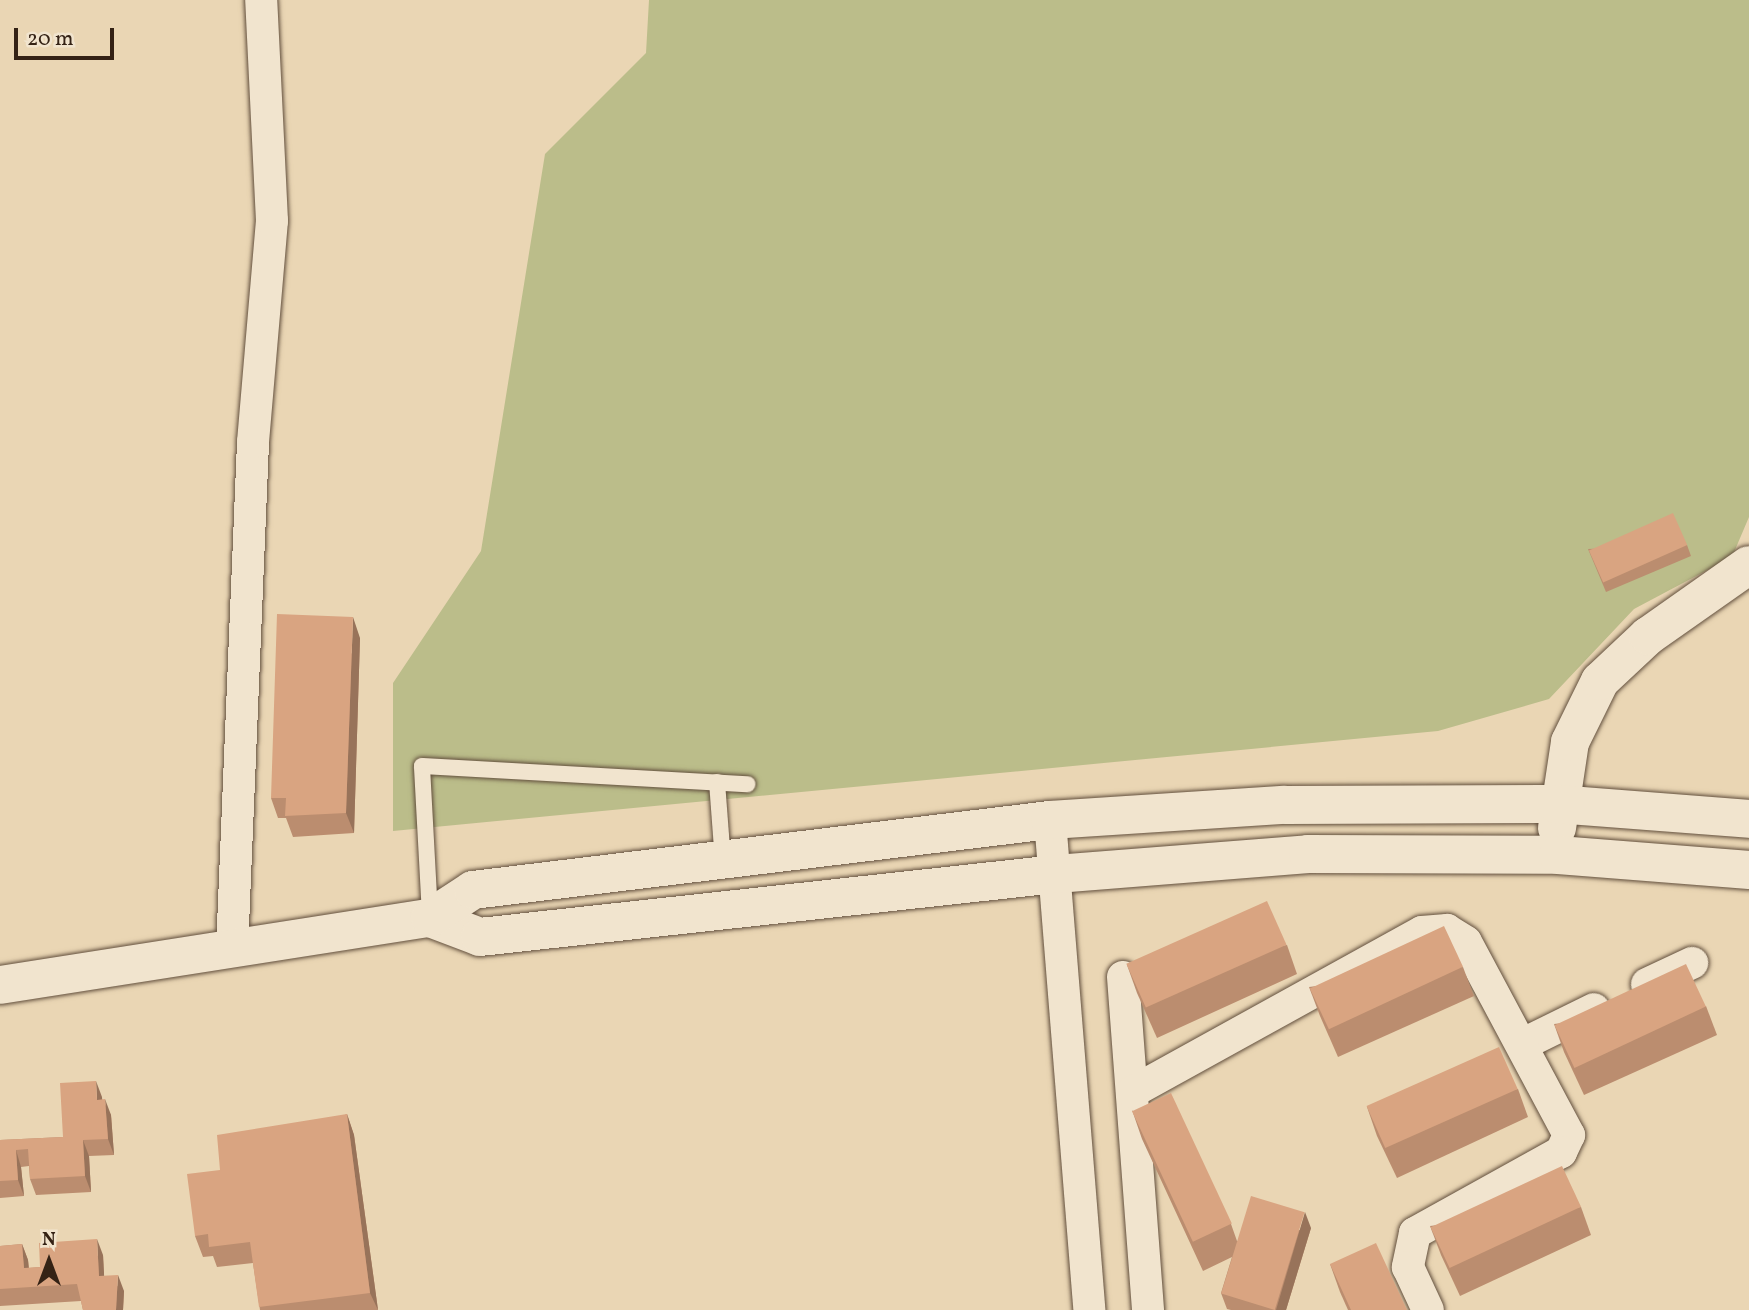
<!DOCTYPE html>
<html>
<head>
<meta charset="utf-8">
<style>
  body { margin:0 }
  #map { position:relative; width:1749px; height:1310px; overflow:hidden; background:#ead6b4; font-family:Vollkorn,serif }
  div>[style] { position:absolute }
  .green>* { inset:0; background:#bbbd8a }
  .roads { filter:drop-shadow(0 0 2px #624f3d) drop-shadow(0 0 2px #624f3d) }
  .lane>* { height:16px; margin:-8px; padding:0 8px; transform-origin:8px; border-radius:8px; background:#f1e4ce }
  .street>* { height:32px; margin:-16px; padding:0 16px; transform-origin:16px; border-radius:16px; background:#f1e4ce }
  .secondary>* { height:38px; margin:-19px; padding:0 19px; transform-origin:19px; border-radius:19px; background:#f1e4ce }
  .wall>* { inset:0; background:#bb8d6f }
  .shaded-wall>* { inset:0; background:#98735a }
  .building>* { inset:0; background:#d9a481; transform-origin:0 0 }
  span { translate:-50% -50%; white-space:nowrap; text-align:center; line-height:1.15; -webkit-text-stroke:7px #f1e4ce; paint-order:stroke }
  .north { position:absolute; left:14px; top:1226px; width:70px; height:70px; -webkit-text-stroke:5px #f1e4ce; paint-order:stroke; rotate:0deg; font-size:19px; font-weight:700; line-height:28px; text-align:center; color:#342215 }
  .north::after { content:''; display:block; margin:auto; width:24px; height:32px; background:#342215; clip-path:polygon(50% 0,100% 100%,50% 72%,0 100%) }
  .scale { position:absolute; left:14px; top:28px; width:100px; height:32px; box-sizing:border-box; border:4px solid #342215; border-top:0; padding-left:9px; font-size:21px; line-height:24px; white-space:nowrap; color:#342215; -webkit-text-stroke:5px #f1e4ce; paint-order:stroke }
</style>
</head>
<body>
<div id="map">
  <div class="green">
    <div style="clip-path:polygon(649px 0,1749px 0,1749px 517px,1732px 557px,1634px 609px,1549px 699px,1438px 731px,393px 831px,393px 683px,481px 551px,545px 154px,646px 53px)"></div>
  </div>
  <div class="roads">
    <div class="lane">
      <div style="left:717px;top:782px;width:79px;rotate:85.7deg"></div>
      <div style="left:430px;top:915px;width:149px;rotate:-93.1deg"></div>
      <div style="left:422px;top:766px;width:326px;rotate:3.2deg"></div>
    </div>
    <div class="street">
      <div style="left:1050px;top:820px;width:492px;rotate:85.4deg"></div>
      <div style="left:232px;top:950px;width:508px;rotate:-87.63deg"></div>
      <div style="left:253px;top:442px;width:222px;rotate:-85.1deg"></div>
      <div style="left:272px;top:221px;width:221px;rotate:-92.8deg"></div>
      <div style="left:1123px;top:977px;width:334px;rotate:85.7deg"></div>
      <div style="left:1647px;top:984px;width:50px;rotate:-25deg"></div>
      <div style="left:1523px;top:1044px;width:79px;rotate:-26.2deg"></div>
      <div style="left:1132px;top:1092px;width:331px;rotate:-28.9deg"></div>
      <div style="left:1422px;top:932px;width:25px;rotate:-5deg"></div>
      <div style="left:1447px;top:930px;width:22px;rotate:32deg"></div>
      <div style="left:1466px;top:942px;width:219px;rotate:61.9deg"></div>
      <div style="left:1569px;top:1135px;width:19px;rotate:115deg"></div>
      <div style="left:1561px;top:1152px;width:167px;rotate:151deg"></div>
      <div style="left:1415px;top:1233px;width:35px;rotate:102deg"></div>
      <div style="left:1408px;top:1267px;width:47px;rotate:65.1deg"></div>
    </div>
    <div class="secondary">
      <div style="left:1557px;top:828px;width:87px;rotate:-81.4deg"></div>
      <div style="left:1570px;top:742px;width:68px;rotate:-63.8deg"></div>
      <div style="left:1600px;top:681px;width:66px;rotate:-43.2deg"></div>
      <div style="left:1648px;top:636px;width:123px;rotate:-35.1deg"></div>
      <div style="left:430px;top:918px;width:53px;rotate:20.8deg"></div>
      <div style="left:480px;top:937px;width:579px;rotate:-6.24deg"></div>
      <div style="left:1056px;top:874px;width:253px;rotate:-4.5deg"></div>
      <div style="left:1308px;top:854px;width:250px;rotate:0.2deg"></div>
      <div style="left:1558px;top:855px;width:192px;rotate:4.5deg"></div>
      <div style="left:0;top:985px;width:435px;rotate:-8.9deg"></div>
      <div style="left:430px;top:918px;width:51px;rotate:-33.1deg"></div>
      <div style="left:473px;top:890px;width:581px;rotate:-6.92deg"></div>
      <div style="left:1050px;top:820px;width:235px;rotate:-3.7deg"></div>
      <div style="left:1285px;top:805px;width:271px;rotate:-0.2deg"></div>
      <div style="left:1556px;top:804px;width:194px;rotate:4.4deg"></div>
    </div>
  </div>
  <div class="wall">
    <div style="clip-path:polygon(1687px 545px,1691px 556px,1606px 592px,1588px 549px)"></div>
    <div style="clip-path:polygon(360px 638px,354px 833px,293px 837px,286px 818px,278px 818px,271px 798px)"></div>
    <div style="clip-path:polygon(1287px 945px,1297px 974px,1157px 1038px,1137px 993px,1127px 965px)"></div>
    <div style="clip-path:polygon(1463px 967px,1474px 996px,1338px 1057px,1320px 1016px,1309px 987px)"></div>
    <div style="clip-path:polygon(1706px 1006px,1717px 1035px,1584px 1095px,1564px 1052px,1554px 1024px)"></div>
    <div style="clip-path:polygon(1518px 1089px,1528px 1117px,1397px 1178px,1377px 1136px,1367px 1107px)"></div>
    <div style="clip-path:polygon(102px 1097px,102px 1099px,111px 1115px,114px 1155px,89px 1156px,91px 1192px,36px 1195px,30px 1179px,29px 1166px,21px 1167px,24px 1196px,0 1198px,0 1140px,63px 1137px)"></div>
    <div style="clip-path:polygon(1132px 1110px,1231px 1224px,1237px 1241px,1311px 1228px,1286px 1310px,1231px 1310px,1227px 1309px,1221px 1293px,1232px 1257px,1203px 1271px,1142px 1139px)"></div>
    <div style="clip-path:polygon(347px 1114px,354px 1135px,378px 1310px,260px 1310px,253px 1263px,217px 1267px,213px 1256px,203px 1257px,195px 1236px,220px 1170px)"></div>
    <div style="clip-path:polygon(1581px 1207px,1591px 1235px,1460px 1296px,1441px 1255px,1430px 1226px)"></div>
    <div style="clip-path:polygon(22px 1244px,28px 1260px,29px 1268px,40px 1267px,103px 1255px,104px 1276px,124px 1291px,123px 1310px,83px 1310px,81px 1301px,0 1306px,0 1246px)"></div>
    <div style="clip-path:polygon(1330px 1264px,1407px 1310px,1348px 1310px,1340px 1292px)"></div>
  </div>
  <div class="shaded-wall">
    <div style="clip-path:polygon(353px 617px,360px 638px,354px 833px,346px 813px)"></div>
    <div style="clip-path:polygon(96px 1081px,102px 1097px,103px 1116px,97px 1100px)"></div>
    <div style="clip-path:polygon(105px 1099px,111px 1115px,114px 1155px,108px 1139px)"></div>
    <div style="clip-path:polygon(347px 1114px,354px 1135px,378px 1310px,370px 1293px)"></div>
    <div style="clip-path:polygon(83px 1140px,89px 1156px,91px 1192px,85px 1176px)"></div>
    <div style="clip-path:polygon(16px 1150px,21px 1167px,24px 1196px,18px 1180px)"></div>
    <div style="clip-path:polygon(1305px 1212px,1311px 1228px,1286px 1310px,1276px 1310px)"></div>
    <div style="clip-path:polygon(97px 1239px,103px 1255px,105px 1292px,99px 1276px)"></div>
    <div style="clip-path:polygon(22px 1244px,28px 1260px,30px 1285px,24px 1268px)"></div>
    <div style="clip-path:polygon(118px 1275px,124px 1291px,123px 1310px,116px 1310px)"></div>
  </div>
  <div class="building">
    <div style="left:1673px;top:513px;width:35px;height:92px;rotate:66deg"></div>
    <div style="clip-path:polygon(277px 614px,353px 617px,346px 813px,285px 816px,286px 798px,271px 798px)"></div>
    <div style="left:1267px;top:901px;width:48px;height:154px;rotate:66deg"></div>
    <div style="left:1444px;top:926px;width:45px;height:148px;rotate:65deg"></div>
    <div style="left:1686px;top:964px;width:47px;height:145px;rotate:65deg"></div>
    <div style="left:1499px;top:1047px;width:46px;height:145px;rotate:66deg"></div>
    <div style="clip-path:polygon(96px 1081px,97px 1100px,105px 1099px,108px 1139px,83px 1140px,85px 1176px,30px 1179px,28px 1149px,16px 1150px,18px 1180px,0 1181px,0 1140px,63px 1137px,60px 1083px)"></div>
    <div style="left:1171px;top:1093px;width:144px;height:43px;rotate:65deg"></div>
    <div style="clip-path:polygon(347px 1114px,370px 1293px,259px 1307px,250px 1242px,209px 1247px,208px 1234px,195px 1236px,187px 1174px,220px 1170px,217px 1135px)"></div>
    <div style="left:1562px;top:1166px;width:45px;height:145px;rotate:65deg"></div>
    <div style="left:1251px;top:1196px;width:56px;height:102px;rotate:17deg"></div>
    <div style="clip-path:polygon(97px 1239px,99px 1276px,118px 1275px,116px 1310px,83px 1310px,77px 1284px,0 1289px,0 1246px,22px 1244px,24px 1268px,40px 1267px,39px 1243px)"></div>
    <div style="clip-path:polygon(1376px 1243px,1407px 1310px,1351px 1310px,1330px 1264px)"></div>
  </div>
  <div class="north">N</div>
  <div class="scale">20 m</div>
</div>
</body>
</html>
